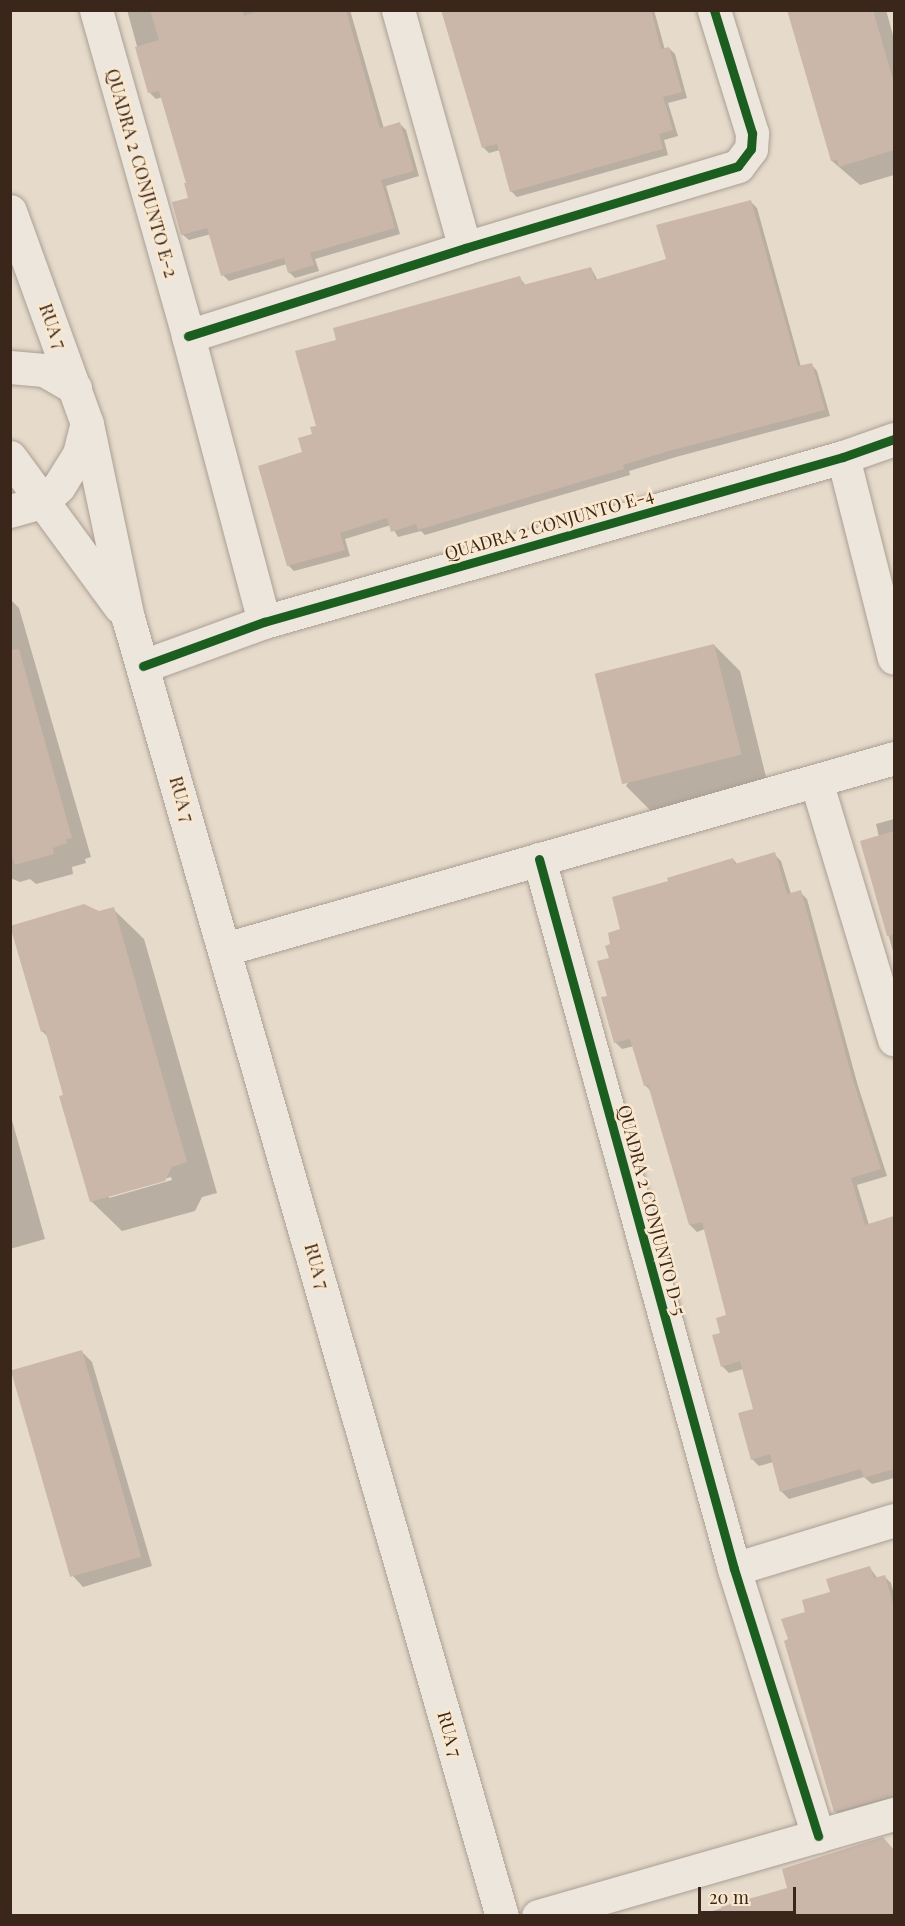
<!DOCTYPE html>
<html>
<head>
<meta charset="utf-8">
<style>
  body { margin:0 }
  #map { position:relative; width:905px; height:1926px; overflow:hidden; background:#e6daca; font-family:"Playfair Display",serif }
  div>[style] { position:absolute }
  .shadow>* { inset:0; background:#0003 }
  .building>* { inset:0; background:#cab7aa; transform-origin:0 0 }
  .roads { filter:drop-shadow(0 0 2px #ab9f94) drop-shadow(0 0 2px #ab9f94) }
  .street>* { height:33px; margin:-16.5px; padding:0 16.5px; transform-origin:16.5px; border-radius:16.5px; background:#ede6dd }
  .secondary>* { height:33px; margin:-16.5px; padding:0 16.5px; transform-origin:16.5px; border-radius:16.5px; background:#ede6dd }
  .cycleway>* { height:9px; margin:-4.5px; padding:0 4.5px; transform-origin:4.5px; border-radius:4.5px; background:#1b5e20 }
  span { translate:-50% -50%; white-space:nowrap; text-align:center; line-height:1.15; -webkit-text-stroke:5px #f9e7ce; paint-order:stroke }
  .street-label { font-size:18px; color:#3a261b }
  .frame { position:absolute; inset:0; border:12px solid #3a261b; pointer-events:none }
  .scale { position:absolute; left:698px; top:1887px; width:98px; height:27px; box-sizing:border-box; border:3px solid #3a261b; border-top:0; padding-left:8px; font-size:18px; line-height:21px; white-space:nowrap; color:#3a261b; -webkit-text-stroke:4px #f9e7ce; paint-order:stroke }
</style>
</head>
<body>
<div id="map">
  <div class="shadow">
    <div style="clip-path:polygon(127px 10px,350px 10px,384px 129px,400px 124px,406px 130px,419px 176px,386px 186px,400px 234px,315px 259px,319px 271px,295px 278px,289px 272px,287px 264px,229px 281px,223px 275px,211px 234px,189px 240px,182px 234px,190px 199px,188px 184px,162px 97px,156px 99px,150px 93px)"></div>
    <div style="clip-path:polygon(446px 10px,654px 10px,665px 50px,669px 48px,675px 54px,687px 98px,668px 103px,678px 136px,664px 140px,668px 155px,517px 197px,511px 191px,500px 150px,489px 153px,483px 147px)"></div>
    <div style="clip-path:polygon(795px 10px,886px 10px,894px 39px,894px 175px,860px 185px,832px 161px)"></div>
    <div style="clip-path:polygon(751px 202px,757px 208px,801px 367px,811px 364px,817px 371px,830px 416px,676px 457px,629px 471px,630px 475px,425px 535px,421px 531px,398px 537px,391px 525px,345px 539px,350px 556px,294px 571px,288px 565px,304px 453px,318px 427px,338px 341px,520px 278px,526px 286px,591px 268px,598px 281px,668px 260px)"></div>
    <div style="clip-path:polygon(10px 599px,19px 608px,91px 857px,85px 859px,86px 863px,72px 867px,73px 874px,36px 884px,30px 879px,20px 882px,10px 878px)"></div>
    <div style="clip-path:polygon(714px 645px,740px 671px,767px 781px,652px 812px,626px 786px)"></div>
    <div style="clip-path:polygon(894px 819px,894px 955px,862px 842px,879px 837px,876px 824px)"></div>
    <div style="clip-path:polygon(774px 854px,781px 861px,791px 894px,800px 892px,807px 899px,858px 1086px,887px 1176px,857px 1185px,869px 1225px,894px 1218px,894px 1478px,872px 1484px,864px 1477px,789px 1499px,782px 1492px,773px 1462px,759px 1466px,752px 1459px,755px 1410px,743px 1369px,729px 1373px,722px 1366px,722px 1334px,728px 1316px,705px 1229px,697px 1232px,690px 1225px,651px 1091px,645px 1085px,634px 1046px,622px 1049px,615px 1042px,609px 997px,612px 945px,622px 930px,670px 882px,733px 859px,738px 865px)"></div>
    <div style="clip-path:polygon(evenodd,113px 909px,144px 939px,217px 1193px,202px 1197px,195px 1211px,122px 1231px,91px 1201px,49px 1038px,42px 1031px,99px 912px,113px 909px,171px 1177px,172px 1180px,109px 1198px,109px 1195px,171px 1177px)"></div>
    <div style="clip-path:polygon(10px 1113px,45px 1239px,10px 1249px)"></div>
    <div style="clip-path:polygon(81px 1351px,92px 1362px,152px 1566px,83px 1587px,73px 1576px)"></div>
    <div style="clip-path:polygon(870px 1568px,878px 1579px,885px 1577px,891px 1583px,894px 1594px,894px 1802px,842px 1818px,835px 1811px,807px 1613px)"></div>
    <div style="clip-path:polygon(882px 1838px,894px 1851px,894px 1916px,695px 1916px,789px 1889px)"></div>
  </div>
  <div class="building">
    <div style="clip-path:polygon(150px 10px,242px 10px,244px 16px,261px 10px,346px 10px,380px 128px,400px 122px,414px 171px,381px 180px,395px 228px,310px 253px,314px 265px,288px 273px,284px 258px,221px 276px,207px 228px,181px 235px,172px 202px,188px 198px,184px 183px,186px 183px,159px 91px,148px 93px,135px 47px,159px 40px)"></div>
    <div style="clip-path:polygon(441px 10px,651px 10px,661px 49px,669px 47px,682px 92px,663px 97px,673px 130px,659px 134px,663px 149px,510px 192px,497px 144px,482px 148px)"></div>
    <div style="clip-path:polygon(787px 10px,873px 10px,894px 83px,894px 150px,839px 167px,837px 160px,831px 161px)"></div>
    <div style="clip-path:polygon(751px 200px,798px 366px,812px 363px,825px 410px,669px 451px,623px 465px,624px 469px,418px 530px,416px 524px,391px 532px,387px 518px,340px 533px,345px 550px,287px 566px,258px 466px,302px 452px,298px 438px,312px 434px,310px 427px,316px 426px,295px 351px,336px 340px,333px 328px,520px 276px,523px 285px,591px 267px,595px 280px,666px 259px,656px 225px)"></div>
    <div style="left:714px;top:644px;width:114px;height:123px;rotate:76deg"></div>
    <div style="clip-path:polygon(19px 649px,72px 838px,66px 839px,67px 843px,53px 848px,54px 854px,15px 865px,10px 849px,10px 650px)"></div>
    <div style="clip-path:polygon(894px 831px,894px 935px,887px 936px,860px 841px)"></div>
    <div style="clip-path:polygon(775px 852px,787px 894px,801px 890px,852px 1077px,881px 1169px,851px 1178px,865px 1225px,894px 1216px,894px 1469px,864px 1478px,861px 1469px,780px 1492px,770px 1454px,751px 1460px,738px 1413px,753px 1409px,740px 1361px,721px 1367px,712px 1335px,720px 1333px,716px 1318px,726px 1315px,702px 1222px,689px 1225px,648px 1085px,644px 1086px,630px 1039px,614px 1043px,601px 997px,607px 996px,597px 961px,609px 958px,605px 946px,610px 944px,608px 933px,620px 929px,612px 897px,668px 881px,667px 878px,733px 858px,735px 864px)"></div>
    <div style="clip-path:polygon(84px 904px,99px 911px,114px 907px,187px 1162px,172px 1167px,165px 1181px,90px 1202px,59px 1096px,63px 1095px,45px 1030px,41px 1032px,10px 926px)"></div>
    <div style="left:82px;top:1350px;width:215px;height:74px;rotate:74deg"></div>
    <div style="clip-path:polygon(870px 1566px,874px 1578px,885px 1575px,894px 1607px,894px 1796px,834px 1812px,784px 1641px,788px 1639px,781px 1619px,805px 1612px,802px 1600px,830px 1592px,826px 1579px)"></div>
    <div style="clip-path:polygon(883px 1837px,894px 1850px,894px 1916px,722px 1916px,721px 1907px,787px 1888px,782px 1869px)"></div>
  </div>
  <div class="roads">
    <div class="street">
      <div style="left:96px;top:10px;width:339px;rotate:74.2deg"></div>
      <div style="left:188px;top:336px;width:296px;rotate:75.1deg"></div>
      <div style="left:398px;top:10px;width:247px;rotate:74.3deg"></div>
      <div style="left:188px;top:336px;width:291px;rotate:-17.6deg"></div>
      <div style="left:465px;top:248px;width:285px;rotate:-16.7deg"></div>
      <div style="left:738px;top:166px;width:21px;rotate:-53deg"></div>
      <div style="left:751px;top:149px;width:16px;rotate:-86deg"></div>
      <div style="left:752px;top:133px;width:129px;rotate:-107.2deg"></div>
      <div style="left:843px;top:457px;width:207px;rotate:75.8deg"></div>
      <div style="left:143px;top:666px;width:129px;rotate:-20deg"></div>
      <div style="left:264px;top:622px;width:602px;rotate:-15.91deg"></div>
      <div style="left:843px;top:457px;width:54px;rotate:-19.4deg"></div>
      <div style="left:816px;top:781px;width:270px;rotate:73.2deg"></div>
      <div style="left:539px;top:859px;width:736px;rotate:74.64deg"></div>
      <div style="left:734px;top:1569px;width:280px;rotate:72.5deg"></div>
      <div style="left:225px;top:949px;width:696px;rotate:-15.93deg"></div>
      <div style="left:734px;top:1569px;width:167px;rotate:-17deg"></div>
      <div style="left:538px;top:1916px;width:370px;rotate:-16deg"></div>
    </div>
    <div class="secondary">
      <div style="left:10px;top:211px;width:226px;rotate:70.1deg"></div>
      <div style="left:87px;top:424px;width:198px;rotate:78.1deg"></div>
      <div style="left:128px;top:618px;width:1351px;rotate:73.93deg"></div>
      <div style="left:10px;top:367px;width:34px;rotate:5deg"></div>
      <div style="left:44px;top:370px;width:36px;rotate:30deg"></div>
      <div style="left:10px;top:457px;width:186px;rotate:53.7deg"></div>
      <div style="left:10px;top:511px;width:33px;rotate:-16deg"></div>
      <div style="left:42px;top:502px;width:23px;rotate:-43deg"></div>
      <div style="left:59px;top:486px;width:38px;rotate:-58deg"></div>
      <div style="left:79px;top:454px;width:30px;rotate:-76deg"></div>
    </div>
  </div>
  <div class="cycleway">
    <div style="left:188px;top:336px;width:291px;rotate:-17.6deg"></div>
    <div style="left:465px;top:248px;width:285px;rotate:-16.7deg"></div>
    <div style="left:738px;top:166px;width:21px;rotate:-53deg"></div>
    <div style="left:751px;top:149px;width:16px;rotate:-86deg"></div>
    <div style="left:752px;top:133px;width:129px;rotate:-107.2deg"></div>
    <div style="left:143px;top:666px;width:129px;rotate:-20deg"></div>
    <div style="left:264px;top:622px;width:602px;rotate:-15.91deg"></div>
    <div style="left:843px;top:457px;width:54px;rotate:-19.4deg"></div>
    <div style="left:539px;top:859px;width:736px;rotate:74.64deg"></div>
    <div style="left:734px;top:1569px;width:280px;rotate:72.5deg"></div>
  </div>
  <div class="street-label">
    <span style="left:142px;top:173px;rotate:74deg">QUADRA 2 CONJUNTO E-2</span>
    <span style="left:53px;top:326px;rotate:70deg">RUA 7</span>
    <span style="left:549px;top:524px;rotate:-16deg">QUADRA 2 CONJUNTO E-4</span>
    <span style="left:182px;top:799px;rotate:74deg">RUA 7</span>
    <span style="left:652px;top:1210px;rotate:75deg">QUADRA 2 CONJUNTO D-5</span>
    <span style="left:317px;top:1266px;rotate:74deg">RUA 7</span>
    <span style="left:450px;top:1734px;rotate:74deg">RUA 7</span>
  </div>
  <div class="frame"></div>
  <div class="scale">20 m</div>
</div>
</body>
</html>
